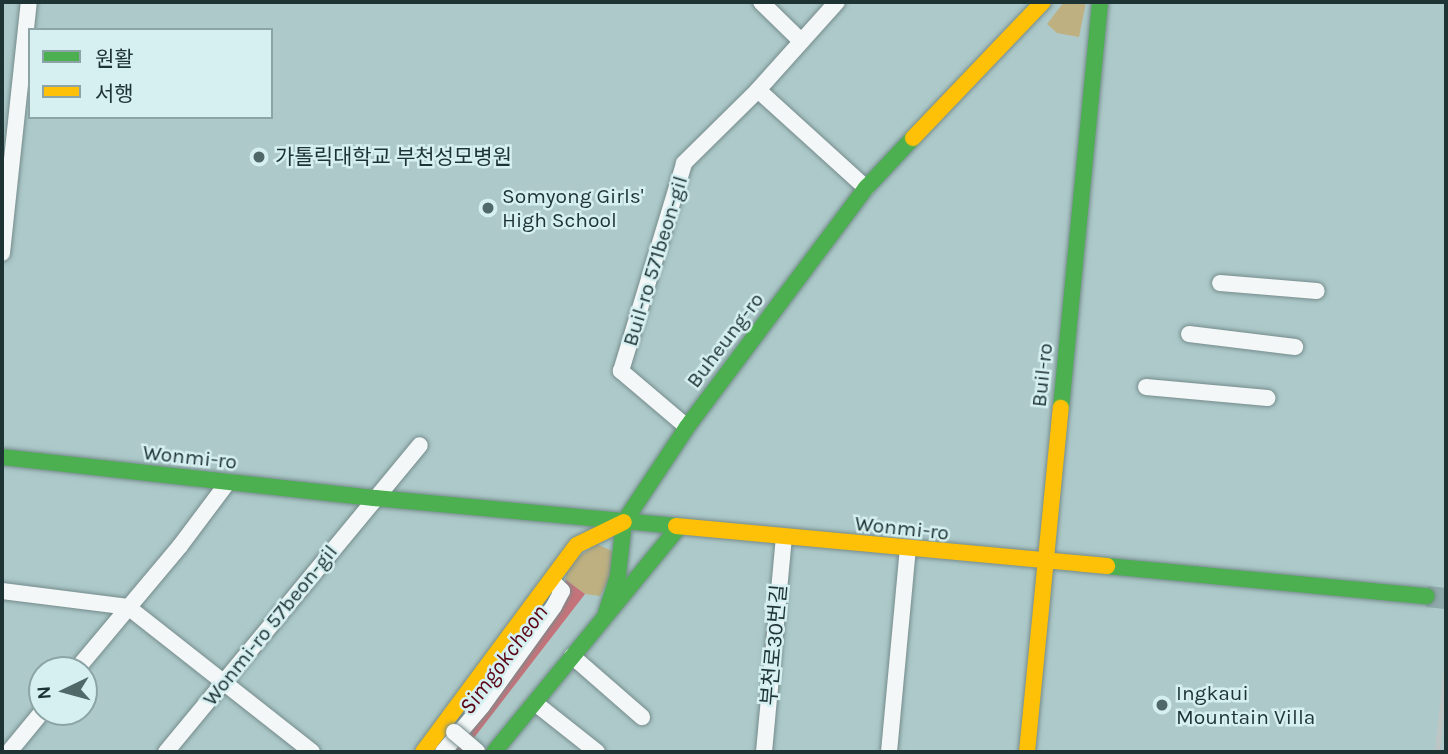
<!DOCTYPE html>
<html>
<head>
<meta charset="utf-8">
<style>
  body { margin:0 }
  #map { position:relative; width:1448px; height:754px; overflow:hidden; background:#adc9c9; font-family:Karla,"Noto Sans KR",sans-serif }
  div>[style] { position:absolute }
  .green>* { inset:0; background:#beb080 }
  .water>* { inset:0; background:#c5737a }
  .secondary-tunnel>* { height:21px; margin-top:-10.5px; transform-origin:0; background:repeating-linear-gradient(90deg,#90abab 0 21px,transparent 0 31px) }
  .roads { filter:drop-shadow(0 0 2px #758b8c) drop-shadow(0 0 2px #758b8c) }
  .street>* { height:16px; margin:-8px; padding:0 8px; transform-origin:8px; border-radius:8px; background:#f3f7f7 }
  .fast>* { height:16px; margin:-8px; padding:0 8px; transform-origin:8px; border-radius:8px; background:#4caf50 }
  .slow>* { height:16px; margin:-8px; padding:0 8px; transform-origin:8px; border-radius:8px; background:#ffc107 }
  .rail>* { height:4.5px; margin:-2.25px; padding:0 2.25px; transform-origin:2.25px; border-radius:2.25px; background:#bdc5c5 }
  .bridges { filter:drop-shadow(0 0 2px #758b8c) drop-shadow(0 0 2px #758b8c) }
  .street-bridge>* { height:16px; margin:-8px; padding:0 8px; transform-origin:8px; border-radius:8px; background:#f3f7f7 }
  .dots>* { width:19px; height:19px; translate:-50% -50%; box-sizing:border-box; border:4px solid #d6eff0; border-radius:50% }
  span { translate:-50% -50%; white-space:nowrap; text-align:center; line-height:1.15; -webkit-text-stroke:5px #d6eff0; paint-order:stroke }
  .poi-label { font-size:21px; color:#1e3334 }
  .left { translate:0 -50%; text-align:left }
  .street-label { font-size:21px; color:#1e3334 }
  .water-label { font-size:23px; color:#5a0415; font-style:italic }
  .frame { position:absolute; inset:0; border:4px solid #1e3334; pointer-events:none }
  .legend { position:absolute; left:28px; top:28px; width:245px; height:91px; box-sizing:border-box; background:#d6eff0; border:2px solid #8ca4a5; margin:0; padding:9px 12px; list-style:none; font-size:21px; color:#1e3334 }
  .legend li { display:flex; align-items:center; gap:14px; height:35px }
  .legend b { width:35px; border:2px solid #8ca4a5 }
  .north { position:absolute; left:28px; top:656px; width:70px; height:70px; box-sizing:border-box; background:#d6eff0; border:2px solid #8ca4a5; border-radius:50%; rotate:265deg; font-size:19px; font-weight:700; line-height:28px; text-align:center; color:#1e3334 }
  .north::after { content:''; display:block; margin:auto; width:24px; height:32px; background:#506868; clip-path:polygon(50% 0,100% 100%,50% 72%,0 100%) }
</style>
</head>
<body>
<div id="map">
  <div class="green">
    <div style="clip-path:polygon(1064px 2px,1086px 2px,1079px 37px,1057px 33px,1047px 24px)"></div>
    <div style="clip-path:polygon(597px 544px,612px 551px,613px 572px,600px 596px,585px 594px,566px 580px,566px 574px,574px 560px)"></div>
  </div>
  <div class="water">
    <div style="clip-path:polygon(566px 580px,585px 594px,463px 752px,451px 752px,559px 606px)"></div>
  </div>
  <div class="secondary-tunnel">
    <div style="left:1427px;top:596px;width:19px;rotate:6deg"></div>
  </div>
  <div class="roads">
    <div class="street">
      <div style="left:761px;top:2px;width:54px;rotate:44.3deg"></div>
      <div style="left:758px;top:90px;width:146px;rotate:42.2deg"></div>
      <div style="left:2px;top:253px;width:252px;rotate:-83.9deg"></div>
      <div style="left:1220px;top:283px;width:97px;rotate:4.7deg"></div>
      <div style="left:1189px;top:334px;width:107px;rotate:7deg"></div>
      <div style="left:1146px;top:387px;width:122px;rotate:5.2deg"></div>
      <div style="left:687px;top:427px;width:87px;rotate:-139.7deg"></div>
      <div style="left:621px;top:371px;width:217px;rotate:-73.1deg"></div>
      <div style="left:684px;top:163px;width:104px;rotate:-44.6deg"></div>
      <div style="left:758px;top:90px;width:118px;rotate:-48.1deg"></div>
      <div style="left:2px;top:591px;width:127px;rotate:7.2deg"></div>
      <div style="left:128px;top:607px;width:234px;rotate:38.2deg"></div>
      <div style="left:572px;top:656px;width:93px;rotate:41.1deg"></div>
      <div style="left:76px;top:670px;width:162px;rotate:-50deg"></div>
      <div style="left:180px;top:546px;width:80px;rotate:-53.1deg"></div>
      <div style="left:535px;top:703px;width:79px;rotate:38.3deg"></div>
      <div style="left:9px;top:752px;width:52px;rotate:-50.5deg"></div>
      <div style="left:166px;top:752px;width:398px;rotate:-50.4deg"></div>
      <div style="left:443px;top:752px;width:60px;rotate:-49.7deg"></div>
      <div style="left:482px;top:706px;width:123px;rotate:-54.2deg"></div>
      <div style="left:554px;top:606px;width:17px;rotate:-62deg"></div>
      <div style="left:562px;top:591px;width:10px;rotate:-135deg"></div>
      <div style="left:764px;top:752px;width:216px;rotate:-84.7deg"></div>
      <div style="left:889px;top:752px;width:204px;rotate:-84.7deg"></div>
    </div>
    <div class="fast">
      <div style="left:1061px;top:408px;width:408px;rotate:-84.5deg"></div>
      <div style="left:2px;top:457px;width:375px;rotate:6.3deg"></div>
      <div style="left:375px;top:498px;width:302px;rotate:5.3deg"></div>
      <div style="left:1107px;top:566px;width:321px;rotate:5.4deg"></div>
      <div style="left:606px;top:613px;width:40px;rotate:-72deg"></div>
      <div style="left:618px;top:575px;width:53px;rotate:-83.5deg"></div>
      <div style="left:624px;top:522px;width:114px;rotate:-56.4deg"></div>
      <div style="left:687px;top:427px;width:299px;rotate:-53.2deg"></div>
      <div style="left:866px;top:188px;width:69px;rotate:-46.8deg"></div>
      <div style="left:494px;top:752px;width:291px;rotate:-50.6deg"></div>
    </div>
    <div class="slow">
      <div style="left:913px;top:138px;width:188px;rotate:-46.3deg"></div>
      <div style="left:676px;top:526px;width:433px;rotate:5.3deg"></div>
      <div style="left:423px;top:752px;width:258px;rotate:-53.4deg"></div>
      <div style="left:577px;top:545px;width:52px;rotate:-26.1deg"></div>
      <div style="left:1027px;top:752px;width:346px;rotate:-84.4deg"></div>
    </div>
  </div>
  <div class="rail">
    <div style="left:1437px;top:752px;width:87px;rotate:-84.1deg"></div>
  </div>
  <div class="bridges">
    <div class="street-bridge">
      <div style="left:454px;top:732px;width:30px;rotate:40deg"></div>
    </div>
  </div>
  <div class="dots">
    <div style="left:259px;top:157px;background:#506868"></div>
    <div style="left:488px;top:208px;background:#506868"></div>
    <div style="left:1162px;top:705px;background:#506868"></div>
  </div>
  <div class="poi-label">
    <span class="left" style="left:275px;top:157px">가톨릭대학교 부천성모병원</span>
    <span class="left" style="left:502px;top:208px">Somyong Girls'<br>High School</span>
    <span class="left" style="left:1176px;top:705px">Ingkaui<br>Mountain Villa</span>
  </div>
  <div class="street-label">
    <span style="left:655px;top:261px;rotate:-73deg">Buil-ro 571beon-gil</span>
    <span style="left:725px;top:340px;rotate:-53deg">Buheung-ro</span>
    <span style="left:1042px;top:375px;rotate:-84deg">Buil-ro</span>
    <span style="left:190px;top:457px;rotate:6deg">Wonmi-ro</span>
    <span style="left:902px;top:528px;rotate:6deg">Wonmi-ro</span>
    <span style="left:270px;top:625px;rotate:-51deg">Wonmi-ro 57beon-gil</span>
    <span style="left:774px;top:645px;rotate:-85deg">부천로30번길</span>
  </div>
  <div class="water-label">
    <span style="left:504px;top:660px;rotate:-53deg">Simgokcheon</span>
  </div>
  <div class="frame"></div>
  <ul class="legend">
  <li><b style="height:9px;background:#4caf50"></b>원활</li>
  <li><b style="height:9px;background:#ffc107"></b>서행</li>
  </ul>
  <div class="north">N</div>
</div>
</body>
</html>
